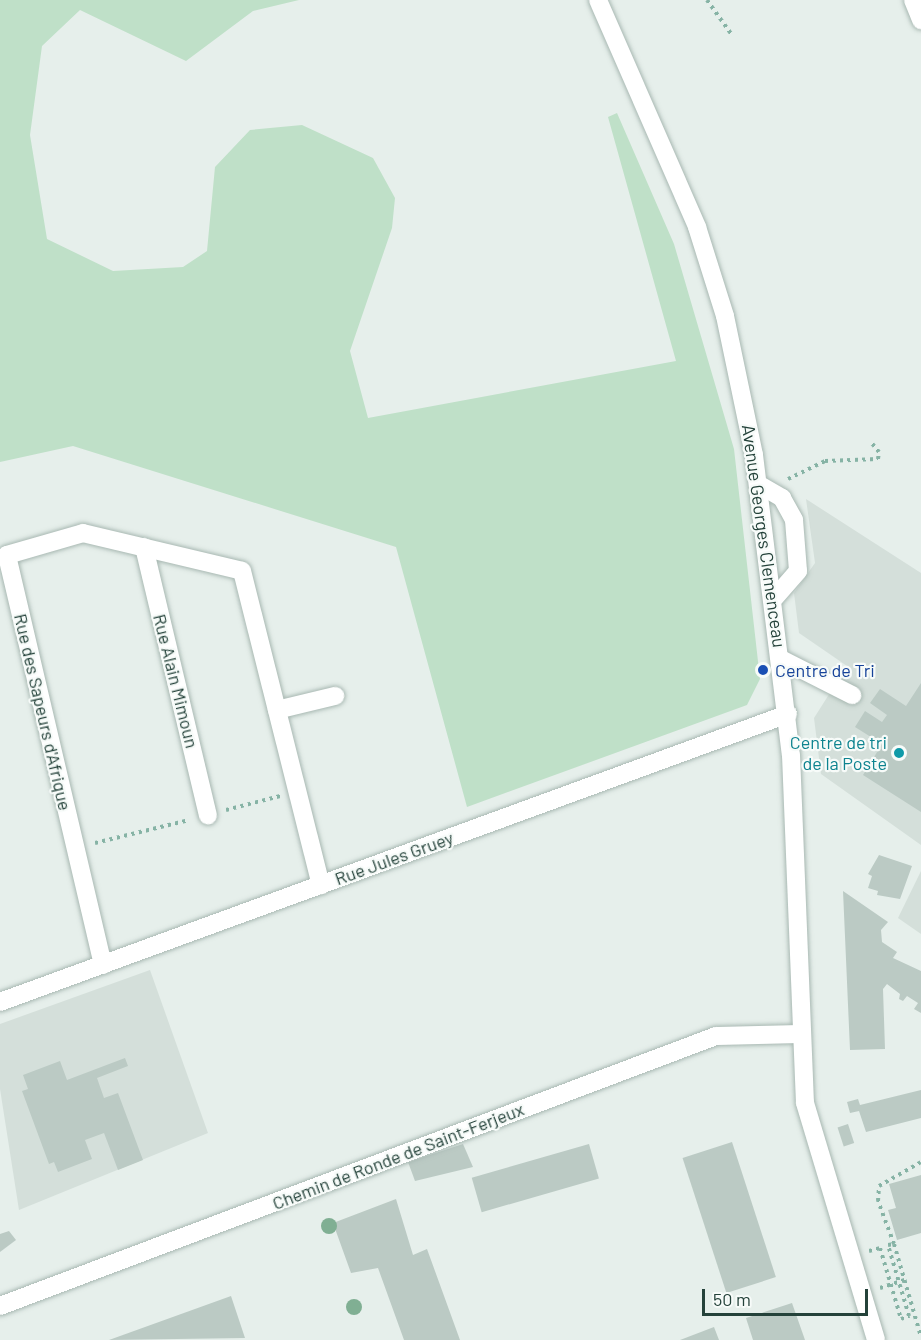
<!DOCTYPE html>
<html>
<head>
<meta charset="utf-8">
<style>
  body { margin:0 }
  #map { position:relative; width:921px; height:1340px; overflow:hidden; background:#e6efeb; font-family:Barlow,sans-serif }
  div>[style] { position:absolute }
  .built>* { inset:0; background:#d4dfda }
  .green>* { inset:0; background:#bfe0c8 }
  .building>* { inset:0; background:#bbcac4; transform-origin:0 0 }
  .path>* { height:4px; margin-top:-2px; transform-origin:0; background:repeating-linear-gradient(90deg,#86b3a5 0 3px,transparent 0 7.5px) }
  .roads { filter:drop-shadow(0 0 2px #a8b8b2) drop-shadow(0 0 2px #a8b8b2) }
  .minor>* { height:18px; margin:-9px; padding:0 9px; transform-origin:9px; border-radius:9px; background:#fff }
  .trees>* { width:16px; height:16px; margin:-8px; border-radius:50%; background:#80af93 }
  .dots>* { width:16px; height:16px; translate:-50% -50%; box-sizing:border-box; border:3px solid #f7fbf9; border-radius:50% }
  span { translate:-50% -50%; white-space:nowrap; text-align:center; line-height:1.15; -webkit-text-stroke:4.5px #f7fbf9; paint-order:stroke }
  .street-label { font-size:18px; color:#24423a }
  .transit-label { font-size:18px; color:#164399 }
  .left { translate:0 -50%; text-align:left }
  .culture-label { font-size:18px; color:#0d838f }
  .right { translate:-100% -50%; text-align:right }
  .scale { position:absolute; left:702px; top:1289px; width:166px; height:27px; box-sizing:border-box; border:3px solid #24423a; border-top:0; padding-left:8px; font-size:18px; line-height:21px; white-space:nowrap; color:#24423a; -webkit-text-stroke:4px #f7fbf9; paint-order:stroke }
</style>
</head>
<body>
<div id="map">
  <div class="built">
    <div style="clip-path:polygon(806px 499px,921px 573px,921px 845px,821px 774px,814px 718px,847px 666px,799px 633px,794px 593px,815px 563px)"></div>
    <div style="clip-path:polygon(921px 871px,921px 934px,898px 918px)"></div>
    <div style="clip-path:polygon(150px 970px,208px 1133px,19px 1210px,0 1089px,0 1024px)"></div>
  </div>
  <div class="green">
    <div style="clip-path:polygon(0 0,299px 0,253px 11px,186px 61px,80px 10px,42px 46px,30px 135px,47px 239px,113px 271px,183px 267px,207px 251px,215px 167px,250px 130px,302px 125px,373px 158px,395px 198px,392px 228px,350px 351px,368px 418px,676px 361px,608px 117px,617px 113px,674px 244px,734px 449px,760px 679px,747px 705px,467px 807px,396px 547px,73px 446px,0 462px)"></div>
  </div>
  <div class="building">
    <div style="clip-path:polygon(921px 683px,921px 812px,863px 775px,882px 744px,855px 727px,865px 711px,882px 722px,887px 715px,870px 703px,880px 689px,906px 706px)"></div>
    <div style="clip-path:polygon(879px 855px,912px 866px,900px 899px,877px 895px,878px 891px,868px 888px,872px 876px,868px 874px)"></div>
    <div style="clip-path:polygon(843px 891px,888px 922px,881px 930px,882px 942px,897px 952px,893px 958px,921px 971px,921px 1013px,914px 1009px,918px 1003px,907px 996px,903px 1001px,899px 999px,900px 994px,887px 984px,883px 989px,885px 1049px,850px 1050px)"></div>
    <div style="clip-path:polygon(125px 1058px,128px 1066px,97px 1078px,104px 1098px,118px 1093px,143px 1160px,118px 1170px,104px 1133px,85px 1140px,92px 1159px,58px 1172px,54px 1162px,49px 1164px,22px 1091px,28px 1089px,23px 1075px,60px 1061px,67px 1080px)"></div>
    <div style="clip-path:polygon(921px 1090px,921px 1118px,866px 1132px,859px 1111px,850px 1113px,847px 1102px,858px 1099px,860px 1105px)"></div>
    <div style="left:848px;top:1124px;width:20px;height:11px;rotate:72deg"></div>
    <div style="left:732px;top:1142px;width:142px;height:52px;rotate:72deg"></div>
    <div style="clip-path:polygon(463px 1144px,473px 1167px,415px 1181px,408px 1162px)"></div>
    <div style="left:589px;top:1144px;width:36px;height:122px;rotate:74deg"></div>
    <div style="clip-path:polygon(921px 1175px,921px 1233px,897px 1240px,888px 1210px,896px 1208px,889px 1184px)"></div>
    <div style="clip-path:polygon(396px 1199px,413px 1255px,427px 1249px,460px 1340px,404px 1340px,378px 1268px,351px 1273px,333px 1223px)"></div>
    <div style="clip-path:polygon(9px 1231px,16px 1240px,0 1252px,0 1234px)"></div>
    <div style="clip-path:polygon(231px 1296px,245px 1338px,109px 1340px)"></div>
    <div style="clip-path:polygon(792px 1303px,805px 1340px,753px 1340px,746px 1318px)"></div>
    <div style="clip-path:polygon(714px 1327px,719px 1340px,680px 1340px)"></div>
  </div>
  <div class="path">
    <div style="left:707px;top:0;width:43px;rotate:54.5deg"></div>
    <div style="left:788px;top:479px;width:41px;rotate:-25.9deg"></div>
    <div style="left:825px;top:461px;width:53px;rotate:-2.2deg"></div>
    <div style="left:878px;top:459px;width:7px;rotate:-82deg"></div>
    <div style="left:879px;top:452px;width:14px;rotate:-129deg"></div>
    <div style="left:226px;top:810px;width:56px;rotate:-14.5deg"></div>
    <div style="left:95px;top:843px;width:97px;rotate:-13.7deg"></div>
    <div style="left:894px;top:1244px;width:46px;rotate:-110.4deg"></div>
    <div style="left:878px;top:1201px;width:15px;rotate:-86deg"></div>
    <div style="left:879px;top:1186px;width:48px;rotate:-29.7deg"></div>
    <div style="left:869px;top:1251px;width:11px;rotate:-15deg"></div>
    <div style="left:880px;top:1248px;width:74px;rotate:73.5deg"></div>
    <div style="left:901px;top:1319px;width:9px;rotate:-21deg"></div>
    <div style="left:909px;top:1316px;width:74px;rotate:-106.5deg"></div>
    <div style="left:888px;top:1245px;width:6px;rotate:-9deg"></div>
    <div style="left:894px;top:1244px;width:97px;rotate:73.8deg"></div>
    <div style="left:880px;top:1288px;width:26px;rotate:-18deg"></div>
  </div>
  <div class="roads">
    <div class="minor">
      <div style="left:598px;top:0;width:248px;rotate:66.4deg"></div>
      <div style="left:697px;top:227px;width:93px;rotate:72.5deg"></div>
      <div style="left:725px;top:316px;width:142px;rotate:78.2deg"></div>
      <div style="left:754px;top:455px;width:302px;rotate:83deg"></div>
      <div style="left:791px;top:755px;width:348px;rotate:87.7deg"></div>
      <div style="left:805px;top:1103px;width:247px;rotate:73.3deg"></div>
      <div style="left:913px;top:0;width:22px;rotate:68deg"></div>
      <div style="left:758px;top:484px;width:28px;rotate:30deg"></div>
      <div style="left:782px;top:498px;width:25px;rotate:61deg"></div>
      <div style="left:794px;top:520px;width:51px;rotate:85.5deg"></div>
      <div style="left:798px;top:571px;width:35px;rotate:131deg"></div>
      <div style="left:144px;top:547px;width:276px;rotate:76.6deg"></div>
      <div style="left:781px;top:659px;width:80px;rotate:26.9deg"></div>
      <div style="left:277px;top:710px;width:60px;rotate:-13.6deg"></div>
      <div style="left:103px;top:965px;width:421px;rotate:-103.2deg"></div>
      <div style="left:7px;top:555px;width:79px;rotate:-16.1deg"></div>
      <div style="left:83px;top:533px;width:163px;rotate:13.4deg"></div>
      <div style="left:242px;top:571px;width:324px;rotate:75.9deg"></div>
      <div style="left:0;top:1002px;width:839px;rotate:-20.08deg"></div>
      <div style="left:0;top:1306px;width:765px;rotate:-20.66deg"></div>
      <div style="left:716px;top:1036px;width:85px;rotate:-1.3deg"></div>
    </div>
  </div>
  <div class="trees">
    <div style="left:329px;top:1226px"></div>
    <div style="left:354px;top:1307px"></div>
  </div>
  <div class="dots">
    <div style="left:763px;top:670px;background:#1a4fb4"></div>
    <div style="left:899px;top:753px;background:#0f9aa8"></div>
  </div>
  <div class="street-label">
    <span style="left:764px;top:536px;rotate:82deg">Avenue Georges Clemenceau</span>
    <span style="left:176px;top:681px;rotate:76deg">Rue Alain Mimoun</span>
    <span style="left:43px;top:712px;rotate:77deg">Rue des Sapeurs d'Afrique</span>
    <span style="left:394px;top:858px;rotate:-20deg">Rue Jules Gruey</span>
    <span style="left:398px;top:1156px;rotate:-21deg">Chemin de Ronde de Saint-Ferjeux</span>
  </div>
  <div class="transit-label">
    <span class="left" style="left:775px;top:670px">Centre de Tri</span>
  </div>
  <div class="culture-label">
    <span class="right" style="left:887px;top:753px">Centre de tri<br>de la Poste</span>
  </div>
  <div class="scale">50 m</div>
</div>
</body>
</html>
